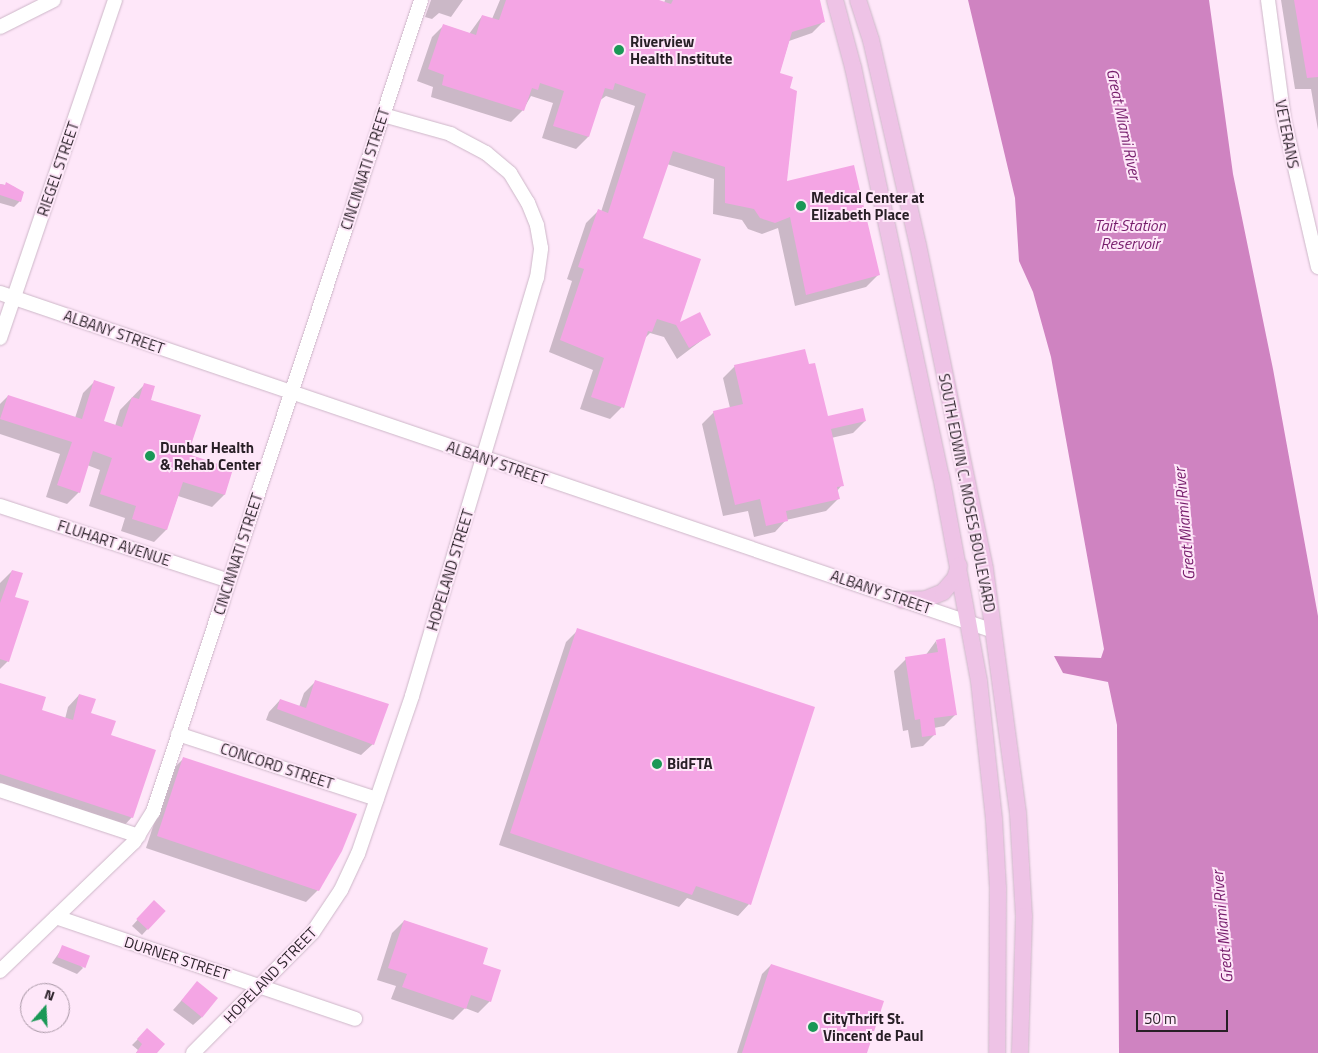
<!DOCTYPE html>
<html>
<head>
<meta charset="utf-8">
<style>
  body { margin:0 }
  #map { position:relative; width:1318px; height:1053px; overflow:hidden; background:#fee7f9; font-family:"Titillium Web",sans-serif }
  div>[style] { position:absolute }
  .water>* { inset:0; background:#cf83c1 }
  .shadow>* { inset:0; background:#0003 }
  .building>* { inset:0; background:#f4a5e4; transform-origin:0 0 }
  .roads { filter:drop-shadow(0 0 1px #cdb7c8) drop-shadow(0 0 1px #cdb7c8) }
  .minor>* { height:14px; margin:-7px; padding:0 7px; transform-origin:7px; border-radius:7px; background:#fff }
  .major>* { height:16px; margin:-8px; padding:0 8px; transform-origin:8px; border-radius:8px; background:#eec3e6 }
  .dots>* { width:14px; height:14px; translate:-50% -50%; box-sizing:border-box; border:2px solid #fee7f9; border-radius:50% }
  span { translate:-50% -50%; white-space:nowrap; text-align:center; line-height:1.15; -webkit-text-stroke:4px #fee7f9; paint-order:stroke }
  .poi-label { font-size:15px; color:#281f26; font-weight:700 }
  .left { translate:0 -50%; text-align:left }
  .street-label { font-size:15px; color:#281f26 }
  .water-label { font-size:16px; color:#761c6b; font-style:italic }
  .north { position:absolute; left:20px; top:983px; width:50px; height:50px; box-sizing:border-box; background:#fee7f9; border:1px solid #a897a5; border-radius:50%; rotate:19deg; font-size:14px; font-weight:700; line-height:20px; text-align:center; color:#281f26 }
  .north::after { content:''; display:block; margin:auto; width:18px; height:22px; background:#1a9856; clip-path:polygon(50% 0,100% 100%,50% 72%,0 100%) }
  .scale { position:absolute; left:1136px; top:1010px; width:92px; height:22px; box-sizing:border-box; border:2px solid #281f26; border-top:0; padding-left:6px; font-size:15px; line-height:18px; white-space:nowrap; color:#281f26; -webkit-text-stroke:4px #fee7f9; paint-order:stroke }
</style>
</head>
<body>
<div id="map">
  <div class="water">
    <div style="clip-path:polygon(968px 0,1209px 0,1233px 174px,1273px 369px,1318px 616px,1318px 1053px,1119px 1053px,1117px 725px,1108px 682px,1063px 673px,1054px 656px,1101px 658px,1104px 649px,1051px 357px,1033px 292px,1019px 261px,1015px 198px)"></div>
  </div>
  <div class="shadow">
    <div style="clip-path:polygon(431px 0,463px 0,451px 17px,439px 13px,432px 19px,425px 17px)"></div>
    <div style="clip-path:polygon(500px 0,655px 0,664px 3px,665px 0,819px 0,824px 21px,812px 33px,789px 41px,779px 74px,789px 89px,785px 182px,878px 275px,866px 287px,795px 306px,778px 228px,762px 234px,748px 229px,742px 220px,713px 214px,714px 179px,667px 164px,641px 239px,678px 324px,710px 334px,677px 359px,664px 337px,650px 333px,644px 339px,622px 407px,610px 419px,580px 409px,593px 370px,549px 352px,572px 281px,567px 279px,586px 223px,598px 211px,601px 212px,635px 106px,606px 96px,599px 101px,588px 137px,576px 149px,542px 138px,553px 103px,531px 96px,523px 110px,511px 122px,431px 97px,433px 87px,417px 81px,432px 37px,444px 25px,469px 34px,482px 16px,492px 19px)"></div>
    <div style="clip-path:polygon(1281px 0,1318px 0,1318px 130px,1311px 89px,1295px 89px)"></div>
    <div style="clip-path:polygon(0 184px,15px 187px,20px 201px,14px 207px,0 203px)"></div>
    <div style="clip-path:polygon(735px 366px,827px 417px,865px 421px,853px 433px,831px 438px,842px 485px,837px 491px,838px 499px,826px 511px,786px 520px,775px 532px,754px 537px,748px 511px,723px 516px,702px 424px,714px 412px,730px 408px,723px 378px)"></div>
    <div style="clip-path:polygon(95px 381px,103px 422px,115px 426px,120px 410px,145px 384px,149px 400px,186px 455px,232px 470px,224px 495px,212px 507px,178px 496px,166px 530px,154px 542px,121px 531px,125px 518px,89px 506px,100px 470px,87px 465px,79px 492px,67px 504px,46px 497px,60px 454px,0 434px,0 404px,8px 396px,75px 418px,83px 393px)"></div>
    <div style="clip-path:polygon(12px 571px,14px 597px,8px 661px,0 669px,0 583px)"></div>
    <div style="clip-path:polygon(578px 630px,749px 904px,738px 916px,687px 898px,679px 907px,499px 845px,566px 642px)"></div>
    <div style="clip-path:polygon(936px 641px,956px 714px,944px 726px,934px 728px,935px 734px,923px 746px,911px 748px,908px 730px,903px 731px,894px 671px,906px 659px,925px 656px)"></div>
    <div style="clip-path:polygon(315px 682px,373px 744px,361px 755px,266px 720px,269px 712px,280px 700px,299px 707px,304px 693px)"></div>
    <div style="clip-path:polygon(0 684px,40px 710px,65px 719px,68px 707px,79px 695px,89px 714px,109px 736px,132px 817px,121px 829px,0 789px)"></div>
    <div style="clip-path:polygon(183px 759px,318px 890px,306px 902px,146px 848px,171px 771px)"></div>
    <div style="clip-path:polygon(149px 907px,164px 911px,142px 935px,132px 926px)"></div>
    <div style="clip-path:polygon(404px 921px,481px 964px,490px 1001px,478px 1013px,465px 1008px,453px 1020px,391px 999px,396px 986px,377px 980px,392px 933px)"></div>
    <div style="clip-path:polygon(63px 947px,83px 968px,77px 974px,52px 963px)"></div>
    <div style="clip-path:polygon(771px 965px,865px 1053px,737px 1053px,762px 974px)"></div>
    <div style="clip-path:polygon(197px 983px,202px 1017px,193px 1025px,173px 1010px)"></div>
    <div style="clip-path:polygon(147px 1030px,157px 1053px,136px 1053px,138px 1050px,132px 1045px)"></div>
  </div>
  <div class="building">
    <div style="clip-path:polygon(506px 0,659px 0,671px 4px,673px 0,820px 0,825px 22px,792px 32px,780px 73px,793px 77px,790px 88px,797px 91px,787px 181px,854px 165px,880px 275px,806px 295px,790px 217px,775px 223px,760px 218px,754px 209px,725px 203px,725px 167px,673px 151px,643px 238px,701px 259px,680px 322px,700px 312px,711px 335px,689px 348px,676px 325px,657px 319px,652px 332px,648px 331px,624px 408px,591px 397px,604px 358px,560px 340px,584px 269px,578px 267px,598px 209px,608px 213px,646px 94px,615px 83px,613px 90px,605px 88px,589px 137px,553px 126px,564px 91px,540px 83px,538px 90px,532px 88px,524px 111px,442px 85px,444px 75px,428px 69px,443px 24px,476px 35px,482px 15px,499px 20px)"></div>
    <div style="clip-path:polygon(1294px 0,1318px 0,1318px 77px,1307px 78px)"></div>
    <div style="clip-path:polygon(6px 182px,24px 192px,21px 202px,0 195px,0 184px,5px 185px)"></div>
    <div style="clip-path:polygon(805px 349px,809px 364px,815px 363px,828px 416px,863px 408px,866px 421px,831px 429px,844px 486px,837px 487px,840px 499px,786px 511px,788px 521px,766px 526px,760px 499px,735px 505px,713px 411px,743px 404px,734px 365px)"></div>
    <div style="clip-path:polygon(94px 380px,115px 387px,104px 421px,122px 427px,132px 397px,139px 399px,144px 383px,155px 386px,151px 400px,201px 415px,188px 454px,233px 469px,225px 495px,183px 482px,167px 530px,132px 519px,136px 506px,100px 494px,112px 458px,93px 451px,80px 493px,57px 485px,72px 442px,0 419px,8px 395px,82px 419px)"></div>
    <div style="clip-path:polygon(12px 570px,23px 573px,15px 597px,29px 601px,9px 662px,0 659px,0 603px)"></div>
    <div style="clip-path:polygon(577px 628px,815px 707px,751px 905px,696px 886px,692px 895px,510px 833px)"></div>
    <div style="clip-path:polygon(945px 638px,957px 715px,934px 718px,936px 735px,922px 737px,920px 719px,915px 720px,905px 657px,938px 652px,936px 640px)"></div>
    <div style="clip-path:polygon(315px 680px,389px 704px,374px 745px,277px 709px,280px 699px,306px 708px)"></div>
    <div style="clip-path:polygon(0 683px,46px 697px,42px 710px,73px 720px,79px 694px,96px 699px,91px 713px,116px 721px,111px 735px,156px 750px,133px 818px,0 774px)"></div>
    <div style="clip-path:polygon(183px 757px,357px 814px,342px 851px,319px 891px,157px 836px)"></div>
    <div style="left:154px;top:900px;width:16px;height:26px;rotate:43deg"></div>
    <div style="clip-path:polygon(404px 920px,488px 948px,483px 964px,501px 970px,491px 1002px,471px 995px,466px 1009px,402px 987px,407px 974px,388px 968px)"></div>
    <div style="left:62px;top:945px;width:30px;height:13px;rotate:21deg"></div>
    <div style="clip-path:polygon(771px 964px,884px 1001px,867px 1053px,742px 1053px)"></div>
    <div style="left:197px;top:981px;width:27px;height:25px;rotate:39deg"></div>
    <div style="clip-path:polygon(147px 1028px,165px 1044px,157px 1053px,136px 1053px,142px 1044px,137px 1039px)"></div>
  </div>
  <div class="roads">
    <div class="minor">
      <div style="left:1268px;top:0;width:121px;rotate:82.4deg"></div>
      <div style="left:1284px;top:120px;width:151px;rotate:77deg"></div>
      <div style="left:0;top:27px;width:60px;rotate:-26.6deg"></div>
      <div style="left:0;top:293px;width:1050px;rotate:18.78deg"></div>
      <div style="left:0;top:338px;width:357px;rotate:-71.2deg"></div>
      <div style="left:0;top:506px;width:241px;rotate:18.1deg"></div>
      <div style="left:178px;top:734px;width:209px;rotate:18.1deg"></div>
      <div style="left:0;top:790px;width:146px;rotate:18.3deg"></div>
      <div style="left:56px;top:917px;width:316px;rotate:18.8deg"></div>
      <div style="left:0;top:971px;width:186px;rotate:-43.9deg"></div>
      <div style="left:134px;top:842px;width:36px;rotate:-58deg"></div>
      <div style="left:153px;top:812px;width:855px;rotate:-71.73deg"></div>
      <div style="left:193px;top:1053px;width:170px;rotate:-45.2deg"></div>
      <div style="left:313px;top:932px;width:50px;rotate:-56.3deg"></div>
      <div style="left:341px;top:890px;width:40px;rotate:-65deg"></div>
      <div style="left:358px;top:854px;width:167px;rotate:-71.1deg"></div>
      <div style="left:412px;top:696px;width:436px;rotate:-73.4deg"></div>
      <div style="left:537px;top:278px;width:30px;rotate:-82deg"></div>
      <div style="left:541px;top:248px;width:23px;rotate:-100deg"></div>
      <div style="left:537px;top:225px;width:24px;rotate:-112deg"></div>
      <div style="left:528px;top:203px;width:35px;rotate:-121deg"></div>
      <div style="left:510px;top:173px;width:31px;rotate:-140deg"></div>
      <div style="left:486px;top:153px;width:40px;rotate:-152deg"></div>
      <div style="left:451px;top:134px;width:71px;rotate:-164.4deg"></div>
    </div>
    <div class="major">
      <div style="left:835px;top:0;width:69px;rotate:75deg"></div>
      <div style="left:853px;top:67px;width:418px;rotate:77.9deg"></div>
      <div style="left:941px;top:476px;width:208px;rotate:79.5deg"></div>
      <div style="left:979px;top:681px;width:139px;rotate:83.8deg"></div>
      <div style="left:994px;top:819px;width:69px;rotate:86.7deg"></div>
      <div style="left:998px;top:888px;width:165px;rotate:90.3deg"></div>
      <div style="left:858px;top:0;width:42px;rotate:72deg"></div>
      <div style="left:871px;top:40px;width:210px;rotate:77.1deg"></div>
      <div style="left:918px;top:245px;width:331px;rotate:78.3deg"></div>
      <div style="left:985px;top:569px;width:246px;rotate:82.3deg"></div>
      <div style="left:1018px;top:813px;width:103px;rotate:86.7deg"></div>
      <div style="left:1024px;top:916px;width:137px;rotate:91.7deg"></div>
      <div style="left:902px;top:600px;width:24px;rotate:-2deg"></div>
      <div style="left:926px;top:599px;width:18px;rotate:-22deg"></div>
      <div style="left:943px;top:592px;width:18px;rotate:-49deg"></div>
      <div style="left:955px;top:578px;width:13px;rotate:-72deg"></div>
    </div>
  </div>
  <div class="dots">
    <div style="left:619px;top:50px;background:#1a9856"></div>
    <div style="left:801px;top:206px;background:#1a9856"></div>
    <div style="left:150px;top:456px;background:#1a9856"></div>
    <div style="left:657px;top:764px;background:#1a9856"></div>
    <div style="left:813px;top:1027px;background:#1a9856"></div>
  </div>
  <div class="poi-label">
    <span class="left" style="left:630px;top:50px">Riverview<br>Health Institute</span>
    <span class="left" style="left:811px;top:206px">Medical Center at<br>Elizabeth Place</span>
    <span class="left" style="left:160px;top:456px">Dunbar Health<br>&amp; Rehab Center</span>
    <span class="left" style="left:667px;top:764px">BidFTA</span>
    <span class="left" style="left:823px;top:1027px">CityThrift St.<br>Vincent de Paul</span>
  </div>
  <div class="street-label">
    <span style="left:1287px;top:134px;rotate:79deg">VETERANS</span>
    <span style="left:58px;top:169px;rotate:-71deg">RIEGEL STREET</span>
    <span style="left:365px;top:169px;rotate:-72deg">CINCINNATI STREET</span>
    <span style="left:114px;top:332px;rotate:19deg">ALBANY STREET</span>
    <span style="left:497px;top:463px;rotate:19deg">ALBANY STREET</span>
    <span style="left:967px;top:493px;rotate:79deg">SOUTH EDWIN C. MOSES BOULEVARD</span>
    <span style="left:114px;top:543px;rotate:18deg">FLUHART AVENUE</span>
    <span style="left:238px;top:554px;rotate:-72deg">CINCINNATI STREET</span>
    <span style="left:450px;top:570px;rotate:-73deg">HOPELAND STREET</span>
    <span style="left:881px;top:592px;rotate:19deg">ALBANY STREET</span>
    <span style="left:277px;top:766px;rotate:18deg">CONCORD STREET</span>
    <span style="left:177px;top:958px;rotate:18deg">DURNER STREET</span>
    <span style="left:270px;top:975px;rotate:-46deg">HOPELAND STREET</span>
  </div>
  <div class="water-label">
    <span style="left:1124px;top:124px;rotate:78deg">Great Miami River</span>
    <span style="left:1130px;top:234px">Tait Station<br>Reservoir</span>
    <span style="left:1184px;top:524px;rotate:-95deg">Great Miami River</span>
    <span style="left:1222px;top:927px;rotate:-95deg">Great Miami River</span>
  </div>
  <div class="north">N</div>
  <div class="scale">50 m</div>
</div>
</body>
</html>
